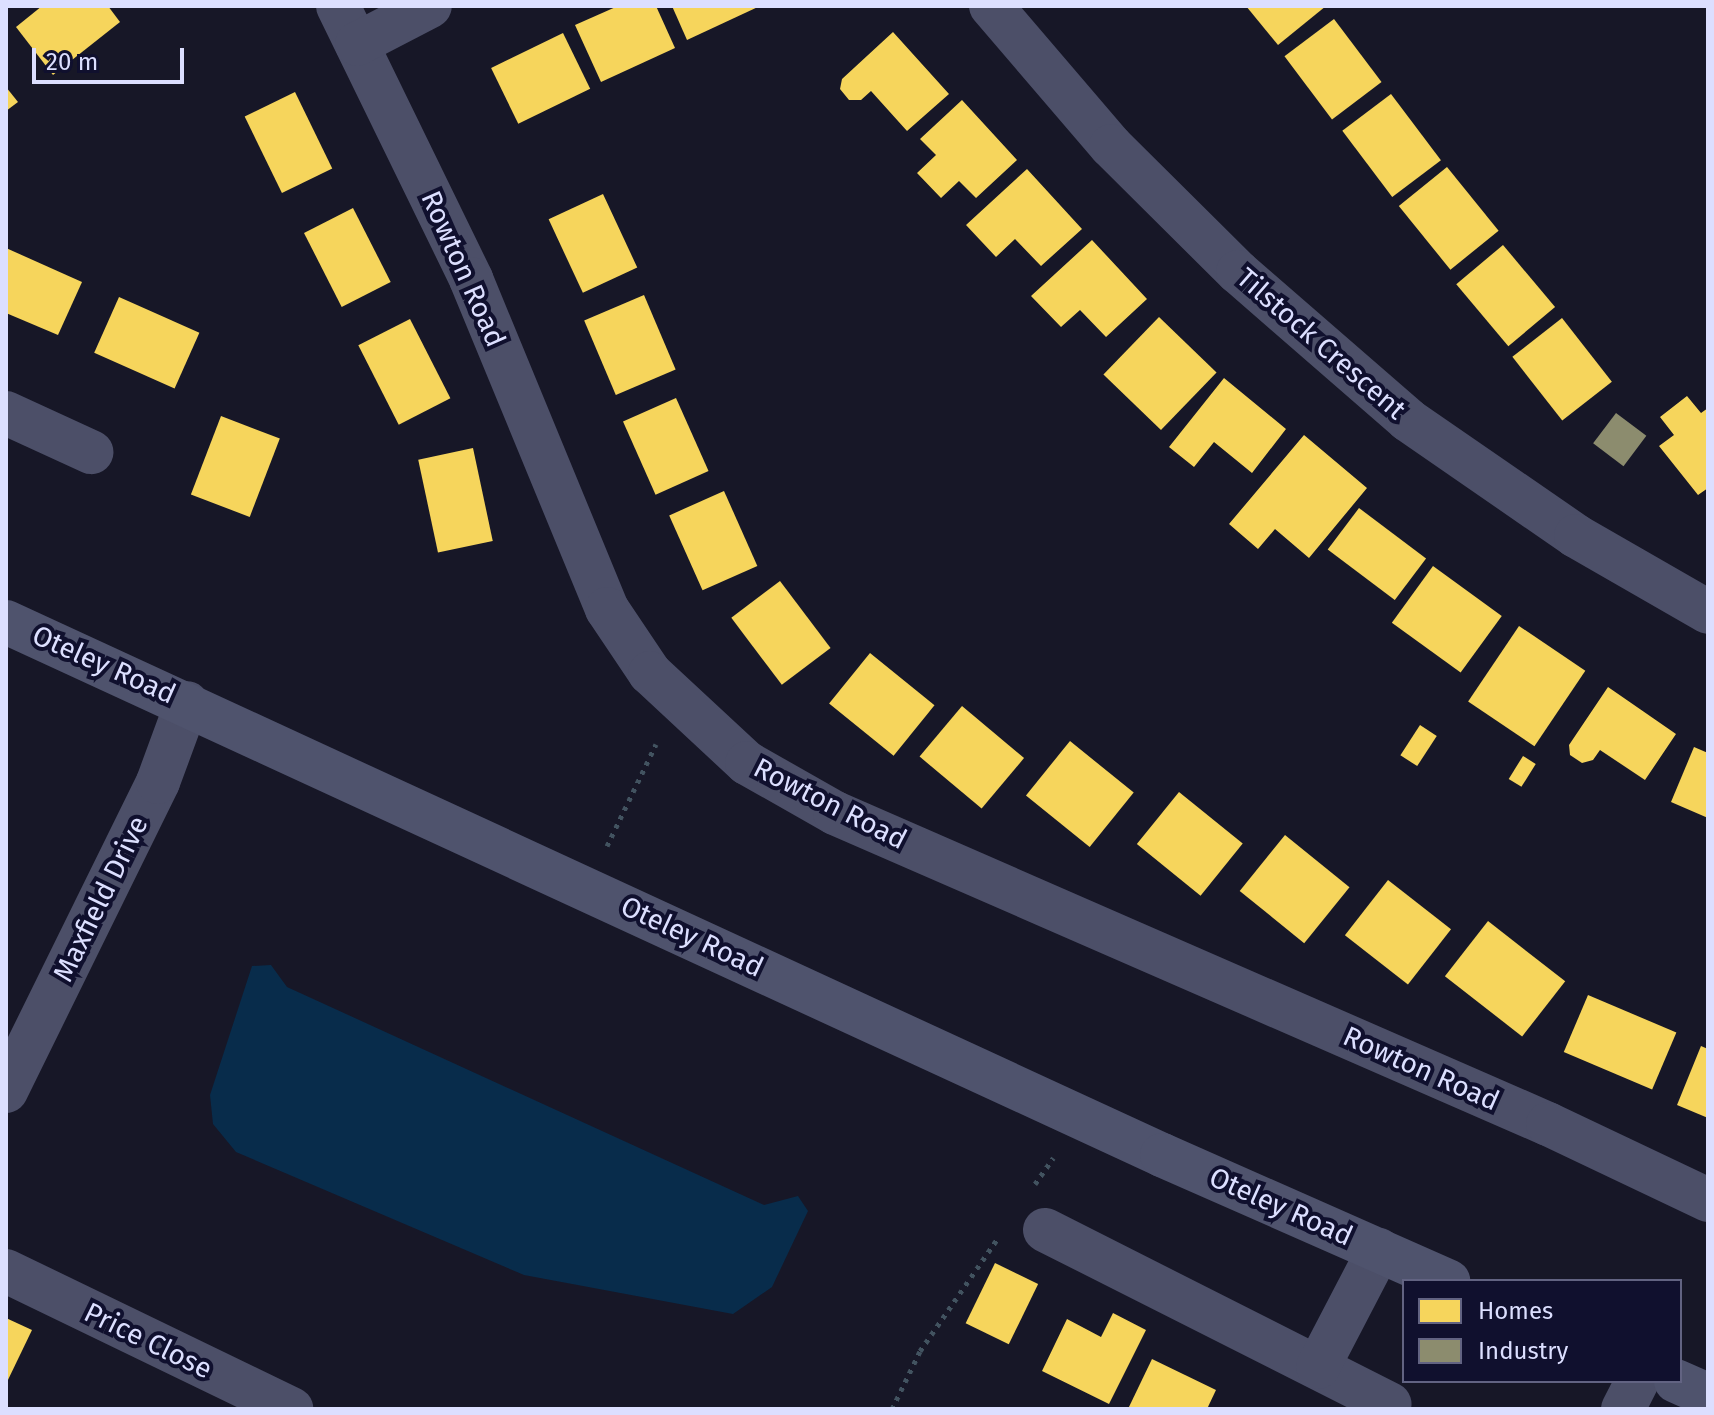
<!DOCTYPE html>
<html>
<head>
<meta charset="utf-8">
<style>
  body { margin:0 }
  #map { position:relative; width:1714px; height:1415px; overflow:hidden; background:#171727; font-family:"Fira Sans",sans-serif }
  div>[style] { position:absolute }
  .water>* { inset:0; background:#082c4b }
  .homes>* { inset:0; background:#f6d55c; transform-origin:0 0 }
  .industry>* { inset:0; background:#8c8c6e; transform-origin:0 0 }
  .path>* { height:5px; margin-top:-2.5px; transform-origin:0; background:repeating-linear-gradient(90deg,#425360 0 4px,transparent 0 10px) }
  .street>* { height:44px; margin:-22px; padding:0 22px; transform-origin:22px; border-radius:22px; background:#4c4f68 }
  .secondary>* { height:44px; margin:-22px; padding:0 22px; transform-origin:22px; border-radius:22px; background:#4f536d }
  span { translate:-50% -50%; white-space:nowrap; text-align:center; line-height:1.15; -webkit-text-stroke:8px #10102e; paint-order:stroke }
  .street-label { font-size:28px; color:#dcdfff }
  .frame { position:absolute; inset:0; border:8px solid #dcdfff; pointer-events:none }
  .legend { position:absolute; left:1402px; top:1279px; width:280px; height:104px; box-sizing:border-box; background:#10102e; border:2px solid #626382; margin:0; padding:10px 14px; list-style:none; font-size:24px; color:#dcdfff }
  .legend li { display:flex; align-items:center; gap:16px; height:40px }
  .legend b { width:40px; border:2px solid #626382 }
  .scale { position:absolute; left:32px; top:48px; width:152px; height:36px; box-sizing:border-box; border:4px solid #dcdfff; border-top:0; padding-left:10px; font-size:24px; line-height:28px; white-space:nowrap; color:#dcdfff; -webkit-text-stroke:6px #10102e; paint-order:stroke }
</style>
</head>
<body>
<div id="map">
  <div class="water">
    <div style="clip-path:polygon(271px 965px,287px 987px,764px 1205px,798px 1196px,808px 1211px,772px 1287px,733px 1314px,524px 1275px,236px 1152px,213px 1124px,210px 1095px,252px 966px)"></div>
  </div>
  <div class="homes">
    <div style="clip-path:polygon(42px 6px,108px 6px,120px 22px,53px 75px,16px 27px)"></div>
    <div style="clip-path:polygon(618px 6px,656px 6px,675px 48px,601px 82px,575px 25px)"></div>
    <div style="clip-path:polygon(672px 6px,760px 6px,687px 40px)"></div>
    <div style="clip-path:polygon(1246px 6px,1326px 6px,1278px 45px)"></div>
    <div style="left:1334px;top:19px;width:79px;height:62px;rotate:53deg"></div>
    <div style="clip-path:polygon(893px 32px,949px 94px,907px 131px,871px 91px,861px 100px,849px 100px,840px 89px,842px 79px)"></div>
    <div style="left:563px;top:33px;width:62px;height:80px;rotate:64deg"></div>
    <div style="clip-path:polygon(6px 87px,18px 102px,6px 111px)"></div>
    <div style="left:295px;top:92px;width:85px;height:56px;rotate:64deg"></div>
    <div style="left:1391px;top:94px;width:83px;height:61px;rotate:53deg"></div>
    <div style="clip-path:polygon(962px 100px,1017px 160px,976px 198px,959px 181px,941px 198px,917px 173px,936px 155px,920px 139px)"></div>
    <div style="left:1447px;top:167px;width:82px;height:62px;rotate:51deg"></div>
    <div style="clip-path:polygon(1027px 169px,1082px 229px,1041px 266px,1015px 239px,996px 257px,966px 225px)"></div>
    <div style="left:603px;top:194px;width:81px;height:60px;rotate:65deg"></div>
    <div style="left:353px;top:208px;width:83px;height:55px;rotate:63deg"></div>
    <div style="clip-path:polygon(1092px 240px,1147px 299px,1106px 337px,1080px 310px,1061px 327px,1031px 296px)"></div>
    <div style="left:1503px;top:245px;width:81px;height:61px;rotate:50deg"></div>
    <div style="clip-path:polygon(6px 248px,82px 282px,58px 335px,6px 313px)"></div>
    <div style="left:644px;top:295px;width:81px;height:65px;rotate:67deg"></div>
    <div style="left:119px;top:297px;width:88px;height:61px;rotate:24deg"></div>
    <div style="left:1159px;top:317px;width:80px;height:80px;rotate:44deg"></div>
    <div style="left:1562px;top:318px;width:81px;height:63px;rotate:52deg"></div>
    <div style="left:410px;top:319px;width:89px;height:58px;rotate:63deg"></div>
    <div style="clip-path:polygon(1224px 378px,1286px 429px,1252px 473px,1214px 442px,1194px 467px,1169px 447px)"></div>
    <div style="clip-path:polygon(1687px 396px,1701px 413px,1708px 408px,1708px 488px,1698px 495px,1659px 446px,1674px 435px,1660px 417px)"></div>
    <div style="left:676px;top:398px;width:80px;height:58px;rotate:66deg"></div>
    <div style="left:221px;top:416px;width:63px;height:84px;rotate:21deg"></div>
    <div style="clip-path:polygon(1304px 435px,1367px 488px,1309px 558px,1275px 529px,1258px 549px,1229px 524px)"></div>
    <div style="left:473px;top:448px;width:95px;height:56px;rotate:78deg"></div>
    <div style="left:724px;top:491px;width:82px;height:60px;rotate:66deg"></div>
    <div style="left:1359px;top:508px;width:84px;height:52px;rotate:37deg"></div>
    <div style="left:1433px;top:566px;width:85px;height:70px;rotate:36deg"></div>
    <div style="left:780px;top:581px;width:84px;height:61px;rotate:53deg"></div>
    <div style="left:1519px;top:626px;width:80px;height:91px;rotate:34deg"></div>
    <div style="left:870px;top:653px;width:83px;height:65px;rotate:39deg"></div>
    <div style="clip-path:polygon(1608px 687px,1676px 734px,1645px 780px,1600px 750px,1593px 760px,1582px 763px,1570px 755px,1569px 745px)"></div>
    <div style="left:962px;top:706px;width:81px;height:66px;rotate:40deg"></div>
    <div style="left:1420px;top:725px;width:20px;height:36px;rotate:33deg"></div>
    <div style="left:1070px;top:741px;width:82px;height:70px;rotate:39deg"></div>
    <div style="clip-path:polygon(1694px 747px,1708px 753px,1708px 818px,1671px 802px)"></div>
    <div style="left:1523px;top:756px;width:15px;height:27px;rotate:32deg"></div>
    <div style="left:1179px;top:792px;width:82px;height:67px;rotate:39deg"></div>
    <div style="left:1285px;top:835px;width:83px;height:72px;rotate:39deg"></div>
    <div style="left:1388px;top:880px;width:80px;height:70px;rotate:38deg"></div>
    <div style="left:1488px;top:921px;width:98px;height:70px;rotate:38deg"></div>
    <div style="left:1588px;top:995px;width:96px;height:62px;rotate:23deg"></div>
    <div style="clip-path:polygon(1701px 1046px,1708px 1049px,1708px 1118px,1677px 1105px)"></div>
    <div style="left:995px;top:1263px;width:48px;height:67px;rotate:26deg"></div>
    <div style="clip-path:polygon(1113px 1313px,1146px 1330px,1109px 1404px,1042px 1371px,1067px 1319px,1101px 1337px)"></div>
    <div style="clip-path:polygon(6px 1318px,32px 1330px,6px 1384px)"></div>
    <div style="clip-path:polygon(1152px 1359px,1216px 1390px,1207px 1409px,1128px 1409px)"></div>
  </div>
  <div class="industry">
    <div style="left:1616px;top:413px;width:38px;height:38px;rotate:37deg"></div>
  </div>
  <div class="path">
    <div style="left:607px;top:846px;width:113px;rotate:-64.3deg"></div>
    <div style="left:1035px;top:1184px;width:32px;rotate:-55deg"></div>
    <div style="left:892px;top:1409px;width:64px;rotate:-64.2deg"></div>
    <div style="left:920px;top:1351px;width:137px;rotate:-55.4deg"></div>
  </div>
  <div class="street">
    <div style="left:338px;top:6px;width:304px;rotate:64deg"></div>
    <div style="left:471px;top:279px;width:357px;rotate:67.6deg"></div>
    <div style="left:607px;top:609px;width:77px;rotate:56.1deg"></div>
    <div style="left:650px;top:673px;width:132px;rotate:42.9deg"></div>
    <div style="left:747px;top:763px;width:101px;rotate:29.6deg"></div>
    <div style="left:835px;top:813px;width:778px;rotate:23.57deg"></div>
    <div style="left:1548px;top:1124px;width:177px;rotate:25.4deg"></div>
    <div style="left:991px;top:6px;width:184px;rotate:49.4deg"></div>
    <div style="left:1111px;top:146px;width:179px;rotate:44.8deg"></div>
    <div style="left:1238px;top:272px;width:225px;rotate:41deg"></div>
    <div style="left:1408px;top:420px;width:204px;rotate:34.6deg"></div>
    <div style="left:1576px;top:536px;width:152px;rotate:29.9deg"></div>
    <div style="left:357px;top:44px;width:82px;rotate:-27.5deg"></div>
    <div style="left:6px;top:413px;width:94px;rotate:24.6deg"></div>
    <div style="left:6px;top:1091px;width:344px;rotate:-63.8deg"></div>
    <div style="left:158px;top:782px;width:84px;rotate:-69.8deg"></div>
    <div style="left:1045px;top:1230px;width:386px;rotate:26.8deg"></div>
    <div style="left:6px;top:1271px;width:317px;rotate:25.8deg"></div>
    <div style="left:1318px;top:1367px;width:132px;rotate:-62.5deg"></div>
    <div style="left:1623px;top:1409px;width:31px;rotate:-63deg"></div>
  </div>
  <div class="secondary">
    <div style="left:6px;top:622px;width:1273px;rotate:24.75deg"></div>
    <div style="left:1162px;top:1155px;width:313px;rotate:23.8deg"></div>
    <div style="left:1676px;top:1381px;width:35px;rotate:24deg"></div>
  </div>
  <div class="street-label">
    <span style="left:463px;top:269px;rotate:66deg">Rowton Road</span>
    <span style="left:1321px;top:344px;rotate:41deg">Tilstock Crescent</span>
    <span style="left:104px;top:665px;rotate:24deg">Oteley Road</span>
    <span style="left:830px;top:804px;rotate:27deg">Rowton Road</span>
    <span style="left:101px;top:899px;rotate:-64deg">Maxfield Drive</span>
    <span style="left:692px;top:937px;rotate:25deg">Oteley Road</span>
    <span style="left:1421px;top:1069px;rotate:24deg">Rowton Road</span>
    <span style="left:1281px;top:1207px;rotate:24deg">Oteley Road</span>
    <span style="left:148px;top:1341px;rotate:26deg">Price Close</span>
  </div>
  <div class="frame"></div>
  <ul class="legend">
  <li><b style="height:22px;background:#f6d55c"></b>Homes</li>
  <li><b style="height:22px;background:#8c8c6e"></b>Industry</li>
  </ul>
  <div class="scale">20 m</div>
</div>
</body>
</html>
